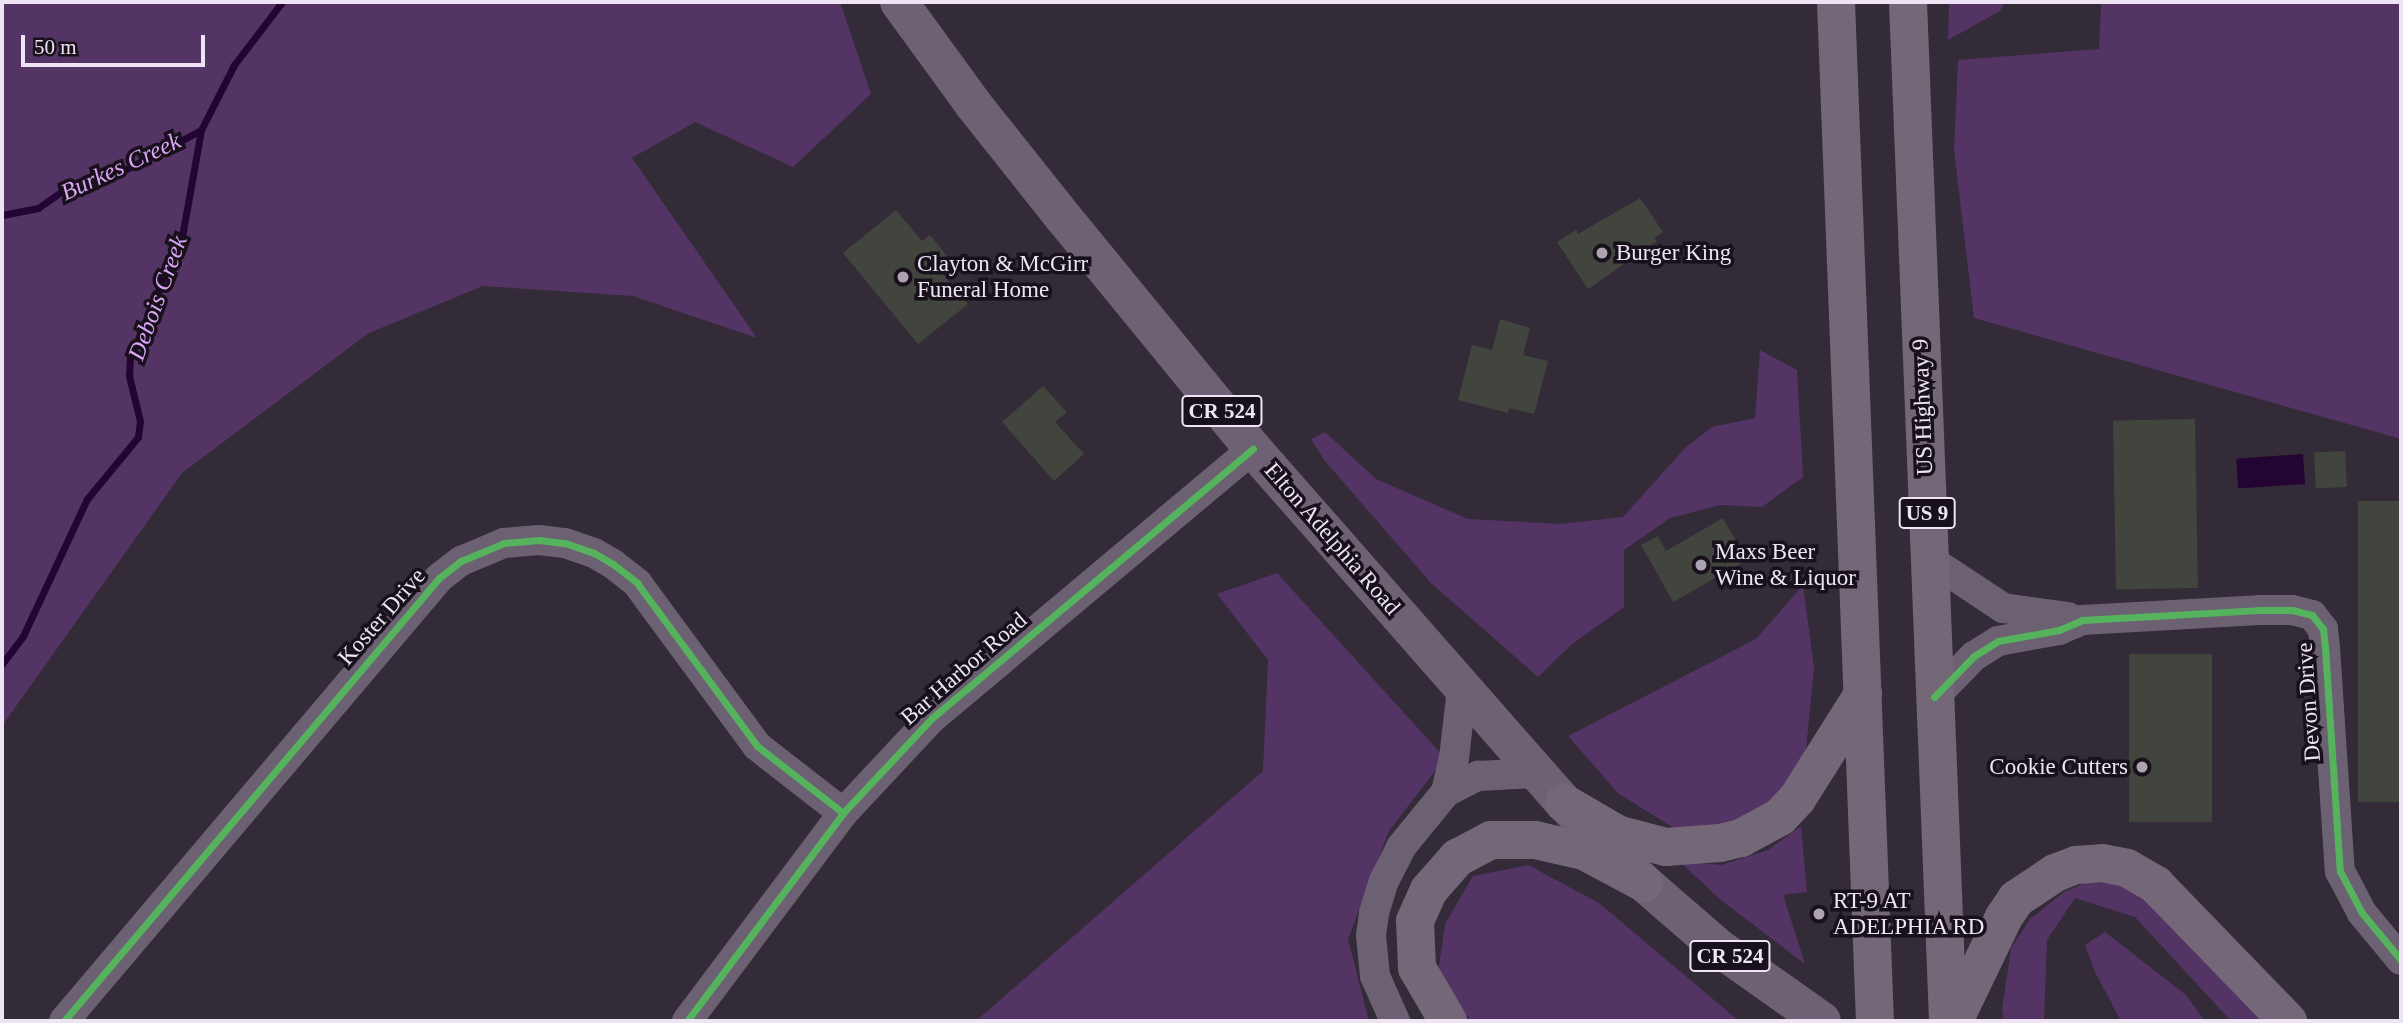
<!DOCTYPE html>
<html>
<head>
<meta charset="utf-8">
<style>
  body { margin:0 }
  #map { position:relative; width:2403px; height:1023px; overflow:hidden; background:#332b37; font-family:Georgia,serif }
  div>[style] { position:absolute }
  .green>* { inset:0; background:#543464 }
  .water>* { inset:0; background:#240432; transform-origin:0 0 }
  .stream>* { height:7px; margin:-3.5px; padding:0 3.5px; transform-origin:3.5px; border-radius:3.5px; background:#240432 }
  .building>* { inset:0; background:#42443e; transform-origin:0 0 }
  .minor>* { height:30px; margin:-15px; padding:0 15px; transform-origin:15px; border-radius:15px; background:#6c6172 }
  .major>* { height:38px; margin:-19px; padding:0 19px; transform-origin:19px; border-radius:19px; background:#6e6174 }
  .highway>* { height:38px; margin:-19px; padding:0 19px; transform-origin:19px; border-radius:19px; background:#736778 }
  .cycleway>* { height:7px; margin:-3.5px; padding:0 3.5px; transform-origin:3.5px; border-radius:3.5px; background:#56b35d }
  .dots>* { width:19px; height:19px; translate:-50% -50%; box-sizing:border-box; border:4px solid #18111c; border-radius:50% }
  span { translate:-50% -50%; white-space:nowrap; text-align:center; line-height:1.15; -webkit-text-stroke:7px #18111c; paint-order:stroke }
  .shield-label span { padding:2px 5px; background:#18111c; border:2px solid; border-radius:5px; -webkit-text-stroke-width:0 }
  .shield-label { font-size:21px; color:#eee4f4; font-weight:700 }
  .poi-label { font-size:23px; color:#eee4f4 }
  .left { translate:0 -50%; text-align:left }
  .right { translate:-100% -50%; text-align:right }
  .street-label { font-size:23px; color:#eee4f4 }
  .water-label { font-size:24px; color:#dba6f7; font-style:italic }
  .frame { position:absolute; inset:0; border:4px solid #eee4f4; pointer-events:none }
  .scale { position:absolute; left:21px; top:35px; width:184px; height:32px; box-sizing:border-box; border:4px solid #eee4f4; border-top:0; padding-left:9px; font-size:21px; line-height:24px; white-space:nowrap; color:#eee4f4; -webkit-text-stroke:5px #18111c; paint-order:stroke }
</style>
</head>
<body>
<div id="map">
  <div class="green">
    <div style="clip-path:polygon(2px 2px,840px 2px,871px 94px,793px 167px,695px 122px,632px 158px,757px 338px,633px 296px,483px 286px,369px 333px,182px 473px,2px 726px)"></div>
    <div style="clip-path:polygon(1949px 2px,2005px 2px,2000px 11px,1948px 40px)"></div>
    <div style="clip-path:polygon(2101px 2px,2401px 2px,2401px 439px,1974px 318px,1954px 150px,1958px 60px,2099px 49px)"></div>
    <div style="clip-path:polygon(1760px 350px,1797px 370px,1803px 477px,1762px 507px,1721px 505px,1670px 518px,1624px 550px,1624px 607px,1571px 645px,1538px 677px,1431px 583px,1325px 461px,1311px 439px,1325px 432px,1376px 479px,1468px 519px,1561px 524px,1623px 517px,1685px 448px,1712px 427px,1755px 418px)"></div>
    <div style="clip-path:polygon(1277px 573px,1445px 758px,1389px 831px,1348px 939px,1369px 1021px,976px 1021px,1263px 771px,1268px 660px,1217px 594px)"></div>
    <div style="clip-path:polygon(1803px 585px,1814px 668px,1806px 749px,1773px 808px,1724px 831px,1674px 828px,1619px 794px,1568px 736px,1756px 639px)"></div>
    <div style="clip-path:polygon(1801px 826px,1807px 892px,1783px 895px,1805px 964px,1722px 901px,1679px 861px,1721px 865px,1768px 850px)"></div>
    <div style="clip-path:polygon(1528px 865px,1599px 903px,1739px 1021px,1471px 1021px,1437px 980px,1445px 924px,1473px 876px)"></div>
    <div style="clip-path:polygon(2085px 883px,2115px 883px,2146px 895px,2267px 1021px,2231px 1021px,2135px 917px,2075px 898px,2047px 940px,2044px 1021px,2004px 1021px,2002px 1010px,2011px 948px,2030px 919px,2064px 892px)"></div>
    <div style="clip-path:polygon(2105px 932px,2186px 995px,2205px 1021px,2121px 1021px,2095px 972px,2085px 945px)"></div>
  </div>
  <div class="water">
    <div style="left:2303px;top:454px;width:30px;height:67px;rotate:86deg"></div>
  </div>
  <div class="stream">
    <div style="left:2px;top:215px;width:37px;rotate:-11deg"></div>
    <div style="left:38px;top:208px;width:39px;rotate:-35deg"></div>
    <div style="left:70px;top:186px;width:46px;rotate:-13.7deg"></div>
    <div style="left:115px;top:175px;width:97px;rotate:-27.6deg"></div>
    <div style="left:2px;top:664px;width:35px;rotate:-53deg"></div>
    <div style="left:23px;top:636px;width:151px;rotate:-65deg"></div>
    <div style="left:87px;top:499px;width:80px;rotate:-50.6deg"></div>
    <div style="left:138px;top:437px;width:16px;rotate:-83deg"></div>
    <div style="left:140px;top:421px;width:46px;rotate:-103.7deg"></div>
    <div style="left:129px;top:376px;width:18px;rotate:-87deg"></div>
    <div style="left:130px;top:358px;width:138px;rotate:-67.3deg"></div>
    <div style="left:183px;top:231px;width:103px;rotate:-79.9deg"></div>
    <div style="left:201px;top:130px;width:73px;rotate:-63.1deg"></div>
    <div style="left:234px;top:65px;width:79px;rotate:-52.7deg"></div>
  </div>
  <div class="building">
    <div style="clip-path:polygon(1640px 198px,1663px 232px,1654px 238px,1657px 241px,1588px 289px,1557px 242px,1576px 230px,1578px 234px)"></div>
    <div style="clip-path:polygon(896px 210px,922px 241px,930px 235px,954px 265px,943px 274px,968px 304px,918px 344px,843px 253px)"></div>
    <div style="clip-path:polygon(1500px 319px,1530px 328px,1523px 355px,1548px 361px,1534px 414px,1509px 408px,1508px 413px,1458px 400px,1472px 345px,1492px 350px)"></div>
    <div style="clip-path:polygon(1043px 386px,1067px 412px,1055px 422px,1084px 454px,1054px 481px,1002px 422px)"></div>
    <div style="left:2195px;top:419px;width:169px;height:82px;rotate:89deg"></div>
    <div style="left:2345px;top:451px;width:36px;height:31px;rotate:87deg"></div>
    <div style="left:2358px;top:501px;width:43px;height:301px"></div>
    <div style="clip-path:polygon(1723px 518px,1747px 560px,1673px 602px,1641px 545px,1658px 536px,1666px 551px)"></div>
    <div style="left:2212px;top:654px;width:168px;height:83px;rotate:90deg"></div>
  </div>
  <div class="minor">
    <div style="left:1929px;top:559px;width:89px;rotate:33.5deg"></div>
    <div style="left:2003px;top:608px;width:66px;rotate:7.9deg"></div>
    <div style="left:1934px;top:697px;width:57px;rotate:-45.7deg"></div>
    <div style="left:1974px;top:656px;width:28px;rotate:-32deg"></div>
    <div style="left:1998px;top:641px;width:62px;rotate:-10.2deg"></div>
    <div style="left:2059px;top:630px;width:25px;rotate:-23deg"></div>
    <div style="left:2082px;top:620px;width:177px;rotate:-3.2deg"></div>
    <div style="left:2259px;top:610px;width:33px"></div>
    <div style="left:2292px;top:610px;width:21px;rotate:14deg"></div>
    <div style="left:2312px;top:615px;width:18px;rotate:52deg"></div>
    <div style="left:2323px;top:629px;width:19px;rotate:84deg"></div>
    <div style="left:2325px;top:648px;width:224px;rotate:86.2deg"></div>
    <div style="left:2340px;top:871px;width:47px;rotate:62.4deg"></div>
    <div style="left:2362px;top:913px;width:61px;rotate:50.3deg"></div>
    <div style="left:1446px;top:792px;width:36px;rotate:-27deg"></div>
    <div style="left:1478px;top:776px;width:60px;rotate:-2.9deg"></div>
    <div style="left:64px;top:1021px;width:580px;rotate:-49.75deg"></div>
    <div style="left:439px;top:578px;width:28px;rotate:-38deg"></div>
    <div style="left:461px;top:561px;width:47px;rotate:-22.7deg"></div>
    <div style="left:504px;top:543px;width:35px;rotate:-5deg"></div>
    <div style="left:539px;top:540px;width:26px;rotate:7deg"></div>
    <div style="left:565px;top:543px;width:31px;rotate:19deg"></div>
    <div style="left:594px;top:553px;width:22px;rotate:30deg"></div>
    <div style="left:613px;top:564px;width:31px;rotate:38deg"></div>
    <div style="left:637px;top:583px;width:202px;rotate:53.6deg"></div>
    <div style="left:757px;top:746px;width:109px;rotate:37.9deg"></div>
    <div style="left:687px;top:1021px;width:260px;rotate:-53.1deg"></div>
    <div style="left:843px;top:813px;width:130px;rotate:-46.9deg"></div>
    <div style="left:932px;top:718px;width:419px;rotate:-40deg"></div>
    <div style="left:1395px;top:1021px;width:49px;rotate:-114deg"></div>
    <div style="left:1375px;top:976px;width:41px;rotate:-95.6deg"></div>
    <div style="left:1371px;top:935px;width:22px;rotate:-82deg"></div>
    <div style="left:1374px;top:913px;width:34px;rotate:-73deg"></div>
    <div style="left:1384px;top:881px;width:38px;rotate:-63deg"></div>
    <div style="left:1401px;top:847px;width:71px;rotate:-50.7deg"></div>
    <div style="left:1446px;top:792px;width:35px;rotate:-77deg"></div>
    <div style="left:1454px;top:758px;width:69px;rotate:-83.4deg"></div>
  </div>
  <div class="major">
    <div style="left:899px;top:2px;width:126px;rotate:54deg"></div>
    <div style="left:973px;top:104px;width:144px;rotate:51.5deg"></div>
    <div style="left:1063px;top:217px;width:300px;rotate:50.7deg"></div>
    <div style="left:1253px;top:449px;width:471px;rotate:48.7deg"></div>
    <div style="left:1564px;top:803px;width:113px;rotate:45deg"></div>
    <div style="left:1644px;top:883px;width:99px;rotate:40.9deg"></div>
    <div style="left:1719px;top:948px;width:126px;rotate:35.3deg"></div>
  </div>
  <div class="highway">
    <div style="left:1836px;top:2px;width:1020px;rotate:87.81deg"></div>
    <div style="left:1908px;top:2px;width:1020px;rotate:87.75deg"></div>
    <div style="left:1564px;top:803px;width:61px;rotate:30.3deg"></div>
    <div style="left:1617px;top:834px;width:51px;rotate:14.9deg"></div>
    <div style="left:1666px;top:847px;width:54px;rotate:-4.2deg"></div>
    <div style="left:1720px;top:843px;width:22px;rotate:-13deg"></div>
    <div style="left:1741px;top:838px;width:44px;rotate:-28.3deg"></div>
    <div style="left:1780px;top:817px;width:25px;rotate:-47deg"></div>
    <div style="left:1797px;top:799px;width:124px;rotate:-57.8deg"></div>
    <div style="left:1448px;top:1021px;width:61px;rotate:-120.3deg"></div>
    <div style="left:1417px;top:968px;width:47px;rotate:-92.4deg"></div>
    <div style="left:1415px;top:921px;width:34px;rotate:-66deg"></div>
    <div style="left:1429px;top:890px;width:43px;rotate:-48.8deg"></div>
    <div style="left:1457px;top:858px;width:38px;rotate:-28deg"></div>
    <div style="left:1491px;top:840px;width:44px"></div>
    <div style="left:1535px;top:840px;width:50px;rotate:12.7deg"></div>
    <div style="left:1584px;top:851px;width:68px;rotate:28.1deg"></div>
    <div style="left:1954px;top:1021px;width:115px;rotate:-64.3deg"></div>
    <div style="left:2004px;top:917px;width:22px;rotate:-56deg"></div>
    <div style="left:2016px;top:899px;width:47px;rotate:-33.7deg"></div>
    <div style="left:2055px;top:873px;width:22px;rotate:-21deg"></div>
    <div style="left:2076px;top:865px;width:26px;rotate:-4deg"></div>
    <div style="left:2102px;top:863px;width:25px;rotate:11deg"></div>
    <div style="left:2127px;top:868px;width:34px;rotate:30deg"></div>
    <div style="left:2156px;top:885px;width:190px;rotate:45.9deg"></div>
  </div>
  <div class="cycleway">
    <div style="left:1934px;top:697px;width:57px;rotate:-45.7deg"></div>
    <div style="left:1974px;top:656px;width:28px;rotate:-32deg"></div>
    <div style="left:1998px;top:641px;width:62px;rotate:-10.2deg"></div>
    <div style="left:2059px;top:630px;width:25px;rotate:-23deg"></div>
    <div style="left:2082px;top:620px;width:177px;rotate:-3.2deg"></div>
    <div style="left:2259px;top:610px;width:33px"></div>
    <div style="left:2292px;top:610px;width:21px;rotate:14deg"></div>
    <div style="left:2312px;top:615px;width:18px;rotate:52deg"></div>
    <div style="left:2323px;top:629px;width:19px;rotate:84deg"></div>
    <div style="left:2325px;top:648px;width:224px;rotate:86.2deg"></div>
    <div style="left:2340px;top:871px;width:47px;rotate:62.4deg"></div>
    <div style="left:2362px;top:913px;width:61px;rotate:50.3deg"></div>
    <div style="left:64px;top:1021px;width:580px;rotate:-49.75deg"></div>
    <div style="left:439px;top:578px;width:28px;rotate:-38deg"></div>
    <div style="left:461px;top:561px;width:47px;rotate:-22.7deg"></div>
    <div style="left:504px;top:543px;width:35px;rotate:-5deg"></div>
    <div style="left:539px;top:540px;width:26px;rotate:7deg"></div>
    <div style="left:565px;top:543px;width:31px;rotate:19deg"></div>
    <div style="left:594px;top:553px;width:22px;rotate:30deg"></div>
    <div style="left:613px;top:564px;width:31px;rotate:38deg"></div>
    <div style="left:637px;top:583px;width:202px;rotate:53.6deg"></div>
    <div style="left:757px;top:746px;width:109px;rotate:37.9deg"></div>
    <div style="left:687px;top:1021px;width:260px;rotate:-53.1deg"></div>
    <div style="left:843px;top:813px;width:130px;rotate:-46.9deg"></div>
    <div style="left:932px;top:718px;width:419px;rotate:-40deg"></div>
  </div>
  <div class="dots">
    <div style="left:1602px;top:253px;background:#ada3b2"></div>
    <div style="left:903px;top:277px;background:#ada3b2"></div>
    <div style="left:1701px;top:565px;background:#ada3b2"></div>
    <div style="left:2142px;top:767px;background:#ada3b2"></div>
    <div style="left:1819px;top:914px;background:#ada3b2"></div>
  </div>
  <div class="shield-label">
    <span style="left:1222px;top:411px">CR 524</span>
    <span style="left:1927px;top:513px">US 9</span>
    <span style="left:1730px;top:956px">CR 524</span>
  </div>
  <div class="poi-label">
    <span class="left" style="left:1616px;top:253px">Burger King</span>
    <span class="left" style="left:917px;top:277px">Clayton &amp; McGirr<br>Funeral Home</span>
    <span class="left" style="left:1715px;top:565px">Maxs Beer<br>Wine &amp; Liquor</span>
    <span class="right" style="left:2128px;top:767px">Cookie Cutters</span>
    <span class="left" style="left:1833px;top:914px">RT-9 AT<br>ADELPHIA RD</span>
  </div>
  <div class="street-label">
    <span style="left:1923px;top:407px;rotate:-92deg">US Highway 9</span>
    <span style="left:1332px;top:539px;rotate:49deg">Elton Adelphia Road</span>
    <span style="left:382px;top:617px;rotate:-49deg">Koster Drive</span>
    <span style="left:964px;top:669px;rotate:-41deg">Bar Harbor Road</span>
    <span style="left:2309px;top:702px;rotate:-94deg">Devon Drive</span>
  </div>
  <div class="water-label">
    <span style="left:121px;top:167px;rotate:-25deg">Burkes Creek</span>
    <span style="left:158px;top:298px;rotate:-70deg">Debois Creek</span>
  </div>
  <div class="frame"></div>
  <div class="scale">50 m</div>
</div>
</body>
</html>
